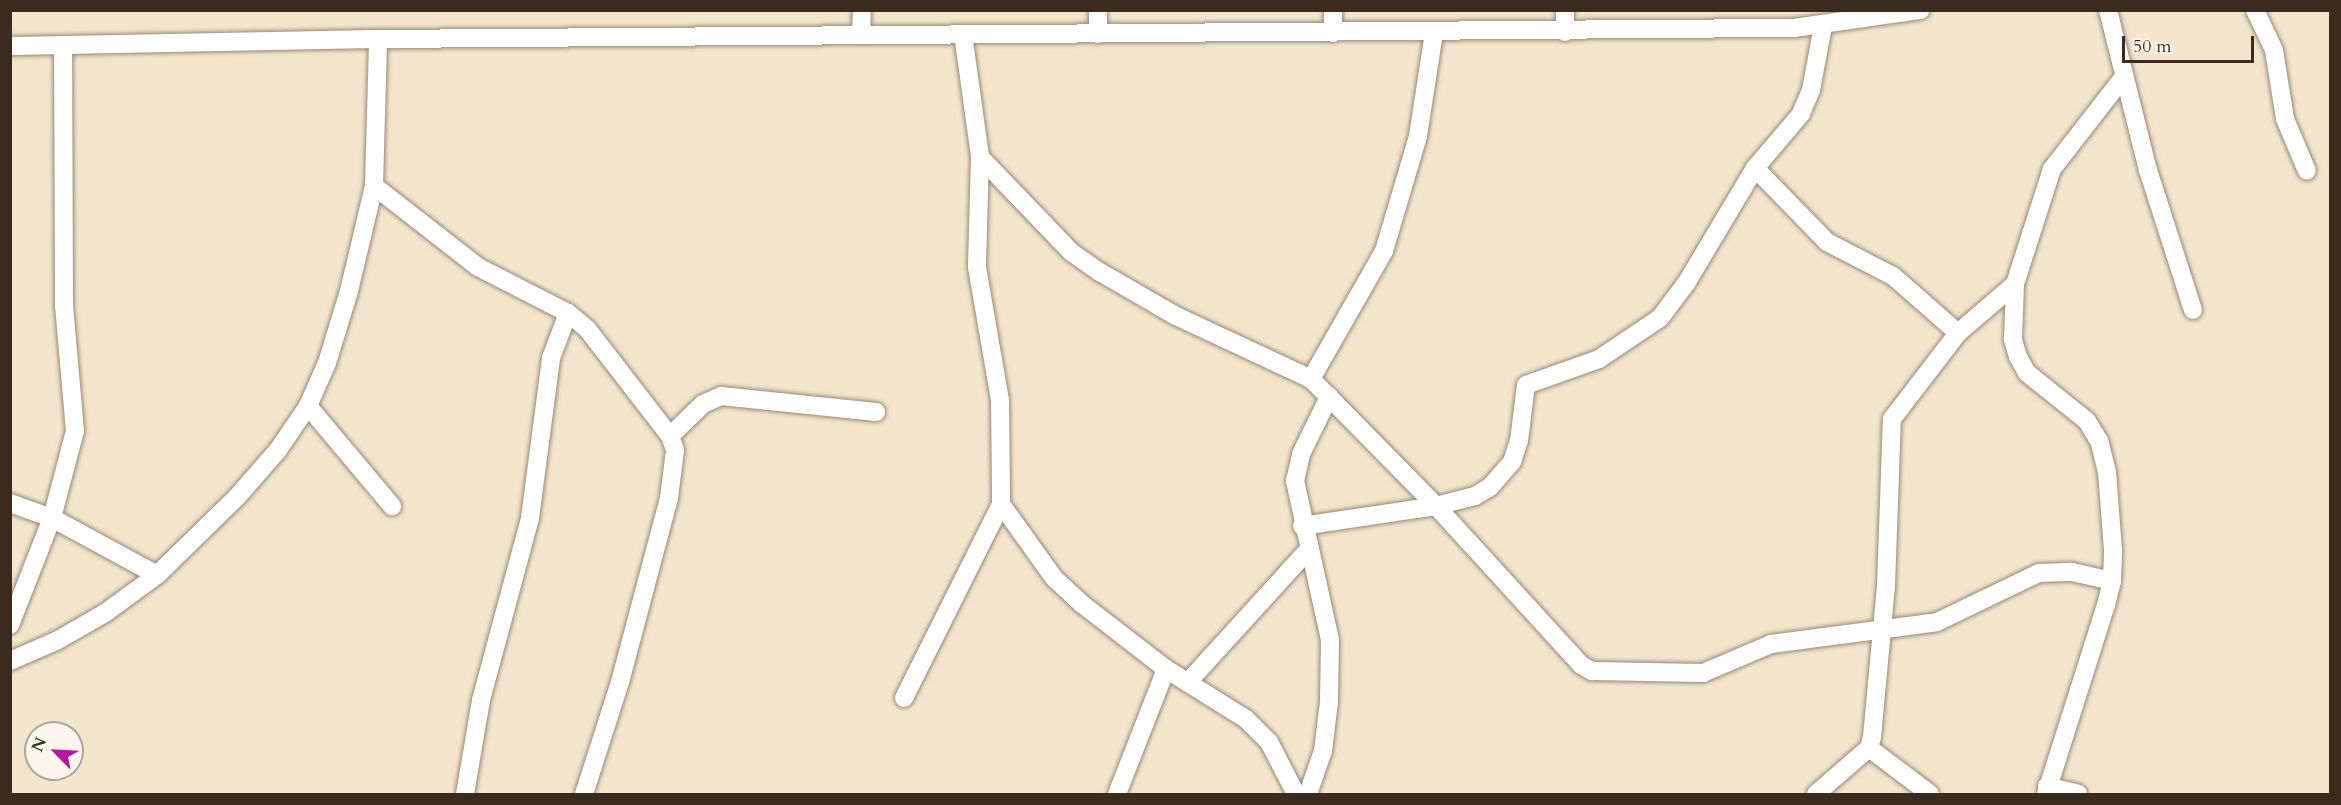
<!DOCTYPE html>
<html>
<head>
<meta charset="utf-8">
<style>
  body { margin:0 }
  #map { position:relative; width:2341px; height:805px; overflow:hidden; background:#f4e6cd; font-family:Cardo,serif }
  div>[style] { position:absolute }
  .roads { filter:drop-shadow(0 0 2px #988876) drop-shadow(0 0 2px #988876) }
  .street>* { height:18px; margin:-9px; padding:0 9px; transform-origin:9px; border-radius:9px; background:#fff }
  span { translate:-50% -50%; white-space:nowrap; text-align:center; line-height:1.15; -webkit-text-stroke:6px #fbf7ec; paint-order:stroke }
  .frame { position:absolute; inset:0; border:12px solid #3b2a1e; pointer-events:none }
  .north { position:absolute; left:24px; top:721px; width:60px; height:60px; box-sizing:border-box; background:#fbf7ec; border:2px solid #aea59a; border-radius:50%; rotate:294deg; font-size:16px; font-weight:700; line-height:24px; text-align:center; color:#3b2a1e }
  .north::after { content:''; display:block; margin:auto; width:21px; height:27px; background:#b5179e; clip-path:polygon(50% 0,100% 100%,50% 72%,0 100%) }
  .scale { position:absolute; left:2122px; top:36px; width:132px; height:27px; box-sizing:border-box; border:3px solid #3b2a1e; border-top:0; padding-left:8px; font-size:18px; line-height:21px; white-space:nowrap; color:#3b2a1e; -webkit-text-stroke:4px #fbf7ec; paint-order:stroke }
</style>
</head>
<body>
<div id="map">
  <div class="roads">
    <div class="street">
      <div style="left:1098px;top:10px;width:24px;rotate:90deg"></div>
      <div style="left:1333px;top:10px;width:23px;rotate:90deg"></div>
      <div style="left:1565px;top:10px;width:22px;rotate:90deg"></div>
      <div style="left:2108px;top:10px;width:165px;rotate:76deg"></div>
      <div style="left:2148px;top:170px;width:147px;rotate:72.2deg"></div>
      <div style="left:2255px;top:10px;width:44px;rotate:64.6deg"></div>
      <div style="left:2274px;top:50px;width:70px;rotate:80.9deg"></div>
      <div style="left:2285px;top:119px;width:56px;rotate:67.1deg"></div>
      <div style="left:1823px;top:26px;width:65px;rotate:100.6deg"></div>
      <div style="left:1811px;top:90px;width:26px;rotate:113deg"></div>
      <div style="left:1801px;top:114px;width:71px;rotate:130.4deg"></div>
      <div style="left:1755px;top:168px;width:103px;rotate:45.8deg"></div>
      <div style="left:1827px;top:242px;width:74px;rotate:27.3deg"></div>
      <div style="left:1893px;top:276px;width:86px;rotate:41.2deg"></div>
      <div style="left:963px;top:34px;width:124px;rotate:82.1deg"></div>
      <div style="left:980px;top:157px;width:110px;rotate:91.6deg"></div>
      <div style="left:977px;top:267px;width:135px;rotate:80.2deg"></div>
      <div style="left:1000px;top:400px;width:104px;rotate:89.4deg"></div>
      <div style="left:1001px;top:504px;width:91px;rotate:54.4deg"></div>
      <div style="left:1054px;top:578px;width:38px;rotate:43deg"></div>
      <div style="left:1082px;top:604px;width:106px;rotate:37.7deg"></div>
      <div style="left:1166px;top:669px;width:94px;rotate:32deg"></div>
      <div style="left:1246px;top:719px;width:33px;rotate:45deg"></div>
      <div style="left:1269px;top:742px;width:59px;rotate:62.6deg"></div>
      <div style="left:861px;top:35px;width:25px;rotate:-88deg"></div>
      <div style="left:10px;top:46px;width:368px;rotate:-1.1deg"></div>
      <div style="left:378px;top:39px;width:1416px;rotate:-0.45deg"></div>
      <div style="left:1794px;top:28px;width:128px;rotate:-8.1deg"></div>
      <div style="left:980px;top:157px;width:132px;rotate:46.2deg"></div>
      <div style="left:1071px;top:252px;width:35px;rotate:35deg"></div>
      <div style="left:1100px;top:272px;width:88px;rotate:30.1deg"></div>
      <div style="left:1176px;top:316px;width:149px;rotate:25deg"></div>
      <div style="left:374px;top:186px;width:132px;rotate:37.9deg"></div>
      <div style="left:478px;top:267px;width:101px;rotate:27.1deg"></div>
      <div style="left:568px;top:313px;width:26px;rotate:40deg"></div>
      <div style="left:588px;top:330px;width:134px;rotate:52.3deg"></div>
      <div style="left:670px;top:436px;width:15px;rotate:70deg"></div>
      <div style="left:675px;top:450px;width:48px;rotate:97.1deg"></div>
      <div style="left:669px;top:498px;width:190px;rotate:104.9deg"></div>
      <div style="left:620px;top:682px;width:118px;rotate:107.8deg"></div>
      <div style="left:1329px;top:397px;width:153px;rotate:45.5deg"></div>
      <div style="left:1436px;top:506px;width:215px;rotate:47.6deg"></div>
      <div style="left:1581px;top:665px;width:13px;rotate:29deg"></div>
      <div style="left:1592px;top:671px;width:111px;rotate:1deg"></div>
      <div style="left:1703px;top:673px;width:74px;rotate:-23.1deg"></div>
      <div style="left:1771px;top:644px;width:167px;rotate:-7.5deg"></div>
      <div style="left:1937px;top:622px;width:113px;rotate:-25.7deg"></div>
      <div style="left:2039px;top:573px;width:33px;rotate:-2deg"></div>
      <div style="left:2072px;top:572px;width:41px;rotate:12.7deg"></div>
      <div style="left:308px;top:406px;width:131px;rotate:50deg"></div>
      <div style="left:670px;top:436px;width:46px;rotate:-44.1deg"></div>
      <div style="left:703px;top:404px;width:20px;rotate:-24deg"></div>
      <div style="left:721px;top:396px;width:156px;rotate:5.9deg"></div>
      <div style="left:10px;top:503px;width:45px;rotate:19.7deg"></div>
      <div style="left:52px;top:518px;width:119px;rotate:28.5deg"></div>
      <div style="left:1302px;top:526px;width:135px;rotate:-8.5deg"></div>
      <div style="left:1436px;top:506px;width:40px;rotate:-14.4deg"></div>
      <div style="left:1475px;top:496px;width:17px;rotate:-31deg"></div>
      <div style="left:1490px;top:487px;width:33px;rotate:-49deg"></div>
      <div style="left:1512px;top:462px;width:22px;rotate:-72deg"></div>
      <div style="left:1519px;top:441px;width:56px;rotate:-82.9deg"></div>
      <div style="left:1526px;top:385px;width:77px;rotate:-19.6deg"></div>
      <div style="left:1599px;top:359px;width:73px;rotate:-33.9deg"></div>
      <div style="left:1660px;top:318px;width:45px;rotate:-53.1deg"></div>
      <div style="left:1687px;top:282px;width:133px;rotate:-59.2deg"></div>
      <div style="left:10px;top:625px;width:115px;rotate:-68.6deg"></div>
      <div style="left:52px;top:518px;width:90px;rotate:-75.2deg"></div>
      <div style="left:75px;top:431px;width:126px;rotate:-95deg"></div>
      <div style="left:64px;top:305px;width:259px;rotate:-90.2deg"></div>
      <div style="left:10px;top:661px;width:52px;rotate:-23.6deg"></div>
      <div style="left:58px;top:640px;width:54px;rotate:-29.9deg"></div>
      <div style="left:105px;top:613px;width:64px;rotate:-36.2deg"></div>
      <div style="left:157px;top:575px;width:112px;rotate:-44.3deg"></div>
      <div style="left:237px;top:497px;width:62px;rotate:-48.9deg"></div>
      <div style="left:278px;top:450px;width:53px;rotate:-55.7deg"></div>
      <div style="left:308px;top:406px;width:47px;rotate:-66.2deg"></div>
      <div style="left:327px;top:363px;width:75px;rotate:-73deg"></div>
      <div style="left:349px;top:291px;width:108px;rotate:-76.6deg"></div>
      <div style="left:374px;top:186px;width:147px;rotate:-88.4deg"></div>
      <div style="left:1188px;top:682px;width:177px;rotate:-47.7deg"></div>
      <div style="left:904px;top:698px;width:217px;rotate:-63.4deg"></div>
      <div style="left:1869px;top:748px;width:76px;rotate:37deg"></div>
      <div style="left:2047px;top:786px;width:32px;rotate:14deg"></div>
      <div style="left:465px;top:794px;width:95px;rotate:-80.3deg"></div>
      <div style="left:481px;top:700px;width:188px;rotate:-74.9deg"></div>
      <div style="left:530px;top:518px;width:161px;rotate:-82.5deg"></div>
      <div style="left:551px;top:358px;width:48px;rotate:-69.3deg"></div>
      <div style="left:1117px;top:794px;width:134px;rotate:-68.6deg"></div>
      <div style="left:1308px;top:794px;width:46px;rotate:-70.8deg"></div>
      <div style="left:1323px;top:751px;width:49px;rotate:-83deg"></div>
      <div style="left:1329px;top:702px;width:62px;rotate:-89.1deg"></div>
      <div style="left:1330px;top:640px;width:163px;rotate:-102.4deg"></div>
      <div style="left:1295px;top:481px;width:28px;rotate:-77deg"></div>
      <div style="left:1301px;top:454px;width:64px;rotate:-63.8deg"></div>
      <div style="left:1329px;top:397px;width:25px;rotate:-135deg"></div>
      <div style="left:1311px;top:379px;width:147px;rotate:-60.3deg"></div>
      <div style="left:1384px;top:251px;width:120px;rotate:-73.5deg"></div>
      <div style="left:1418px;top:136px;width:104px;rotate:-81.2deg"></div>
      <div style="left:1816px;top:794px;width:70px;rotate:-41deg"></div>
      <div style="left:1869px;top:748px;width:11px;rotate:-75deg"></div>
      <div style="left:1872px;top:737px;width:151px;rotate:-84.7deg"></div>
      <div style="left:1886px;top:587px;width:168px;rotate:-88deg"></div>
      <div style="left:1892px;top:419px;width:108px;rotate:-52.5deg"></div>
      <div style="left:1958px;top:333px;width:75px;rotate:-40.7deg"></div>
      <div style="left:2046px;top:794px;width:198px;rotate:-72.4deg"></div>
      <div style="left:2106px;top:605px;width:25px;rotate:-76deg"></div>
      <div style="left:2112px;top:581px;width:31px;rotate:-88deg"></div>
      <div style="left:2113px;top:550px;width:78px;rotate:-94.4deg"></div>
      <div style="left:2107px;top:472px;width:32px;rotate:-104deg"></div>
      <div style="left:2099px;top:441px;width:23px;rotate:-121deg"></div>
      <div style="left:2087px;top:421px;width:77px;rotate:-141.3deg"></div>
      <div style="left:2027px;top:373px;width:18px;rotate:-119deg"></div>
      <div style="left:2018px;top:357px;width:19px;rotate:-106deg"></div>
      <div style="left:2013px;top:339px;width:55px;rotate:-87.9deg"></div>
      <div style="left:2015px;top:284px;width:121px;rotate:-72.2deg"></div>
      <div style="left:2052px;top:169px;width:114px;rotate:-52.1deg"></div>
    </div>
  </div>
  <div class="frame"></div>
  <div class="north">N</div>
  <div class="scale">50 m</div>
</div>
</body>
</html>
